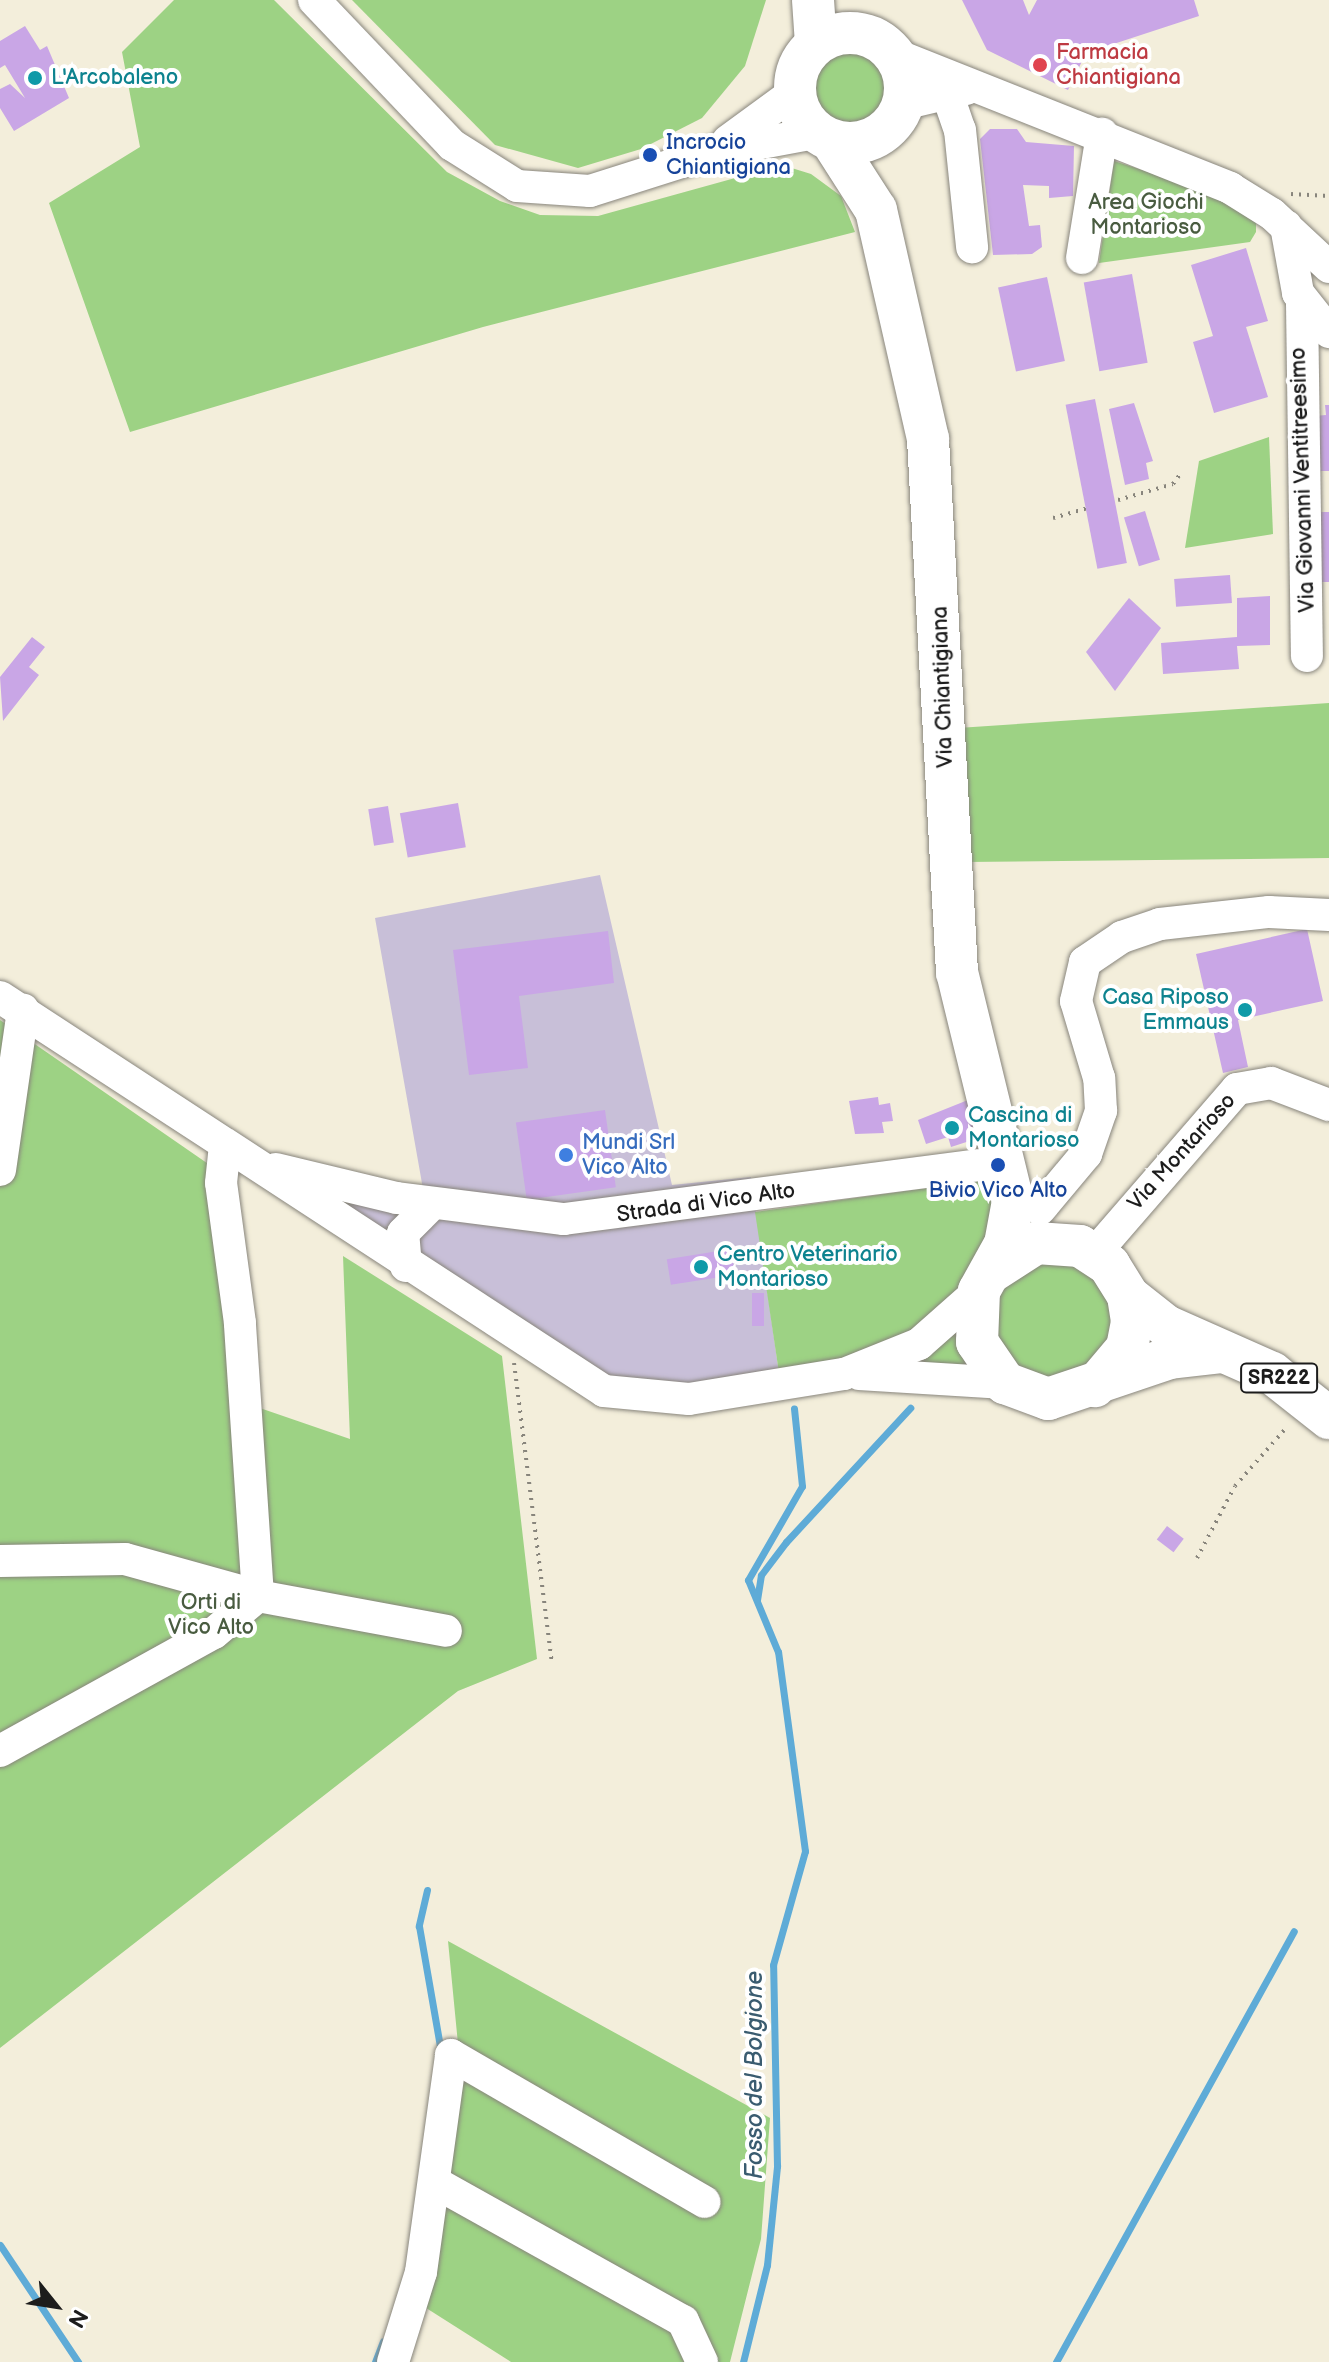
<!DOCTYPE html>
<html>
<head>
<meta charset="utf-8">
<style>
  body { margin:0 }
  #map { position:relative; width:1329px; height:2362px; overflow:hidden; background:#f3eedb; font-family:"Balsamiq Sans",sans-serif }
  div>[style] { position:absolute }
  .industrial>* { inset:0; background:#c8bfd8 }
  .green>* { inset:0; background:#9dd284 }
  .round { border-radius:50% }
  .stream>* { height:7px; margin:-3.5px; padding:0 3.5px; transform-origin:3.5px; border-radius:3.5px; background:#5eabd7 }
  .building>* { inset:0; background:#c9a6e6; transform-origin:0 0 }
  .path>* { height:4px; margin-top:-2px; transform-origin:0; background:repeating-linear-gradient(90deg,#88857c 0 2px,transparent 0 8px) }
  .roads { filter:drop-shadow(0 0 2px #88857c) drop-shadow(0 0 2px #88857c) }
  .minor>* { height:32px; margin:-16px; padding:0 16px; transform-origin:16px; border-radius:16px; background:#fff }
  .major>* { height:42px; margin:-21px; padding:0 21px; transform-origin:21px; border-radius:21px; background:#fff }
  .major>.ring { margin:-21px; padding:0; box-sizing:content-box; background:none; border:42px solid #fff; border-radius:50% }
  .dots>* { width:22px; height:22px; translate:-50% -50%; box-sizing:border-box; border:4px solid #fff; border-radius:50% }
  span { translate:-50% -50%; white-space:nowrap; text-align:center; line-height:1.15; -webkit-text-stroke:8px #fff; paint-order:stroke }
  .shield-label span { padding:2px 6px; background:#fff; border:2px solid; border-radius:6px; -webkit-text-stroke-width:0 }
  .shield-label { font-size:20px; color:#1c1c1c; font-weight:700 }
  .health-label { font-size:22px; color:#be3a42 }
  .left { translate:0 -50%; text-align:left }
  .culture-label { font-size:22px; color:#0d838f }
  .right { translate:-100% -50%; text-align:right }
  .transit-label { font-size:22px; color:#164399 }
  .park-label { font-size:22px; color:#495c40 }
  .street-label { font-size:22px; color:#1c1c1c }
  .shop-label { font-size:22px; color:#366cbe }
  .water-label { font-size:24px; color:#3a5c70; font-style:italic }
  .north { position:absolute; left:16px; top:2266px; width:80px; height:80px; -webkit-text-stroke:6px #fff; paint-order:stroke; rotate:120deg; font-size:22px; font-weight:700; line-height:32px; text-align:center; color:#1c1c1c }
  .north::after { content:''; display:block; margin:auto; width:28px; height:36px; background:#1c1c1c; clip-path:polygon(50% 0,100% 100%,50% 72%,0 100%) }
</style>
</head>
<body>
<div id="map">
  <div class="industrial">
    <div style="clip-path:polygon(600px 875px,672px 1185px,751px 1177px,779px 1373px,679px 1388px,615px 1382px,330px 1206px,304px 1167px,423px 1189px,375px 918px)"></div>
  </div>
  <div class="green">
    <div style="clip-path:polygon(174px 0,274px 0,447px 172px,500px 201px,540px 215px,598px 216px,782px 165px,811px 174px,841px 196px,855px 232px,483px 327px,130px 432px,49px 203px,140px 147px,122px 52px)"></div>
    <div style="clip-path:polygon(352px 0,766px 0,745px 66px,702px 118px,641px 149px,578px 168px,495px 145px)"></div>
    <div class="round" style="left:806px;top:45px;width:84px;height:84px"></div>
    <div style="clip-path:polygon(1114px 161px,1208px 191px,1256px 222px,1256px 232px,1250px 242px,1099px 263px)"></div>
    <div style="clip-path:polygon(1269px 437px,1273px 534px,1185px 548px,1199px 461px)"></div>
    <div style="clip-path:polygon(1329px 703px,1329px 858px,965px 862px,958px 728px)"></div>
    <div style="clip-path:polygon(0 1020px,230px 1179px,254px 1406px,350px 1439px,343px 1256px,502px 1356px,537px 1659px,458px 1691px,0 2048px)"></div>
    <div style="clip-path:polygon(999px 1178px,998px 1222px,945px 1313px,907px 1343px,779px 1373px,755px 1212px)"></div>
    <div style="clip-path:polygon(1060px 1255px,1108px 1285px,1116px 1336px,1068px 1384px,1004px 1365px,988px 1309px,1005px 1274px)"></div>
    <div style="clip-path:polygon(953px 1324px,977px 1375px,891px 1363px)"></div>
    <div style="clip-path:polygon(448px 1941px,770px 2118px,761px 2239px,730px 2362px,511px 2362px,423px 2306px,458px 2044px)"></div>
  </div>
  <div class="stream">
    <div style="left:757px;top:1600px;width:25px;rotate:-81deg"></div>
    <div style="left:761px;top:1575px;width:41px;rotate:-52.9deg"></div>
    <div style="left:786px;top:1542px;width:183px;rotate:-47.2deg"></div>
    <div style="left:427px;top:1890px;width:37px;rotate:103deg"></div>
    <div style="left:419px;top:1926px;width:128px;rotate:80.1deg"></div>
    <div style="left:0;top:2245px;width:141px;rotate:56.3deg"></div>
    <div style="left:375px;top:2362px;width:22px;rotate:-69deg"></div>
    <div style="left:743px;top:2362px;width:100px;rotate:-76.1deg"></div>
    <div style="left:767px;top:2265px;width:100px;rotate:-84.2deg"></div>
    <div style="left:777px;top:2166px;width:201px;rotate:-91.1deg"></div>
    <div style="left:773px;top:1965px;width:118px;rotate:-74.3deg"></div>
    <div style="left:805px;top:1851px;width:201px;rotate:-97.7deg"></div>
    <div style="left:778px;top:1652px;width:78px;rotate:-112.6deg"></div>
    <div style="left:748px;top:1580px;width:108px;rotate:-60.1deg"></div>
    <div style="left:802px;top:1486px;width:78px;rotate:-95.9deg"></div>
    <div style="left:1056px;top:2362px;width:492px;rotate:-61.1deg"></div>
  </div>
  <div class="building">
    <div style="clip-path:polygon(962px 0,1023px 0,1029px 15px,1037px 0,1194px 0,1199px 16px,1086px 53px,1068px 90px,987px 50px)"></div>
    <div style="clip-path:polygon(25px 26px,40px 50px,47px 46px,69px 98px,14px 131px,0 108px,0 89px,10px 84px,25px 98px,5px 65px,0 68px,0 41px)"></div>
    <div style="clip-path:polygon(990px 129px,1017px 129px,1026px 142px,1074px 146px,1073px 196px,1049px 198px,1049px 186px,1023px 185px,1029px 226px,1040px 225px,1042px 247px,1032px 254px,993px 255px,980px 139px)"></div>
    <div style="clip-path:polygon(1246px 248px,1268px 321px,1246px 327px,1268px 397px,1214px 413px,1193px 342px,1213px 336px,1191px 265px)"></div>
    <div style="left:1132px;top:274px;width:90px;height:49px;rotate:80deg"></div>
    <div style="left:1047px;top:277px;width:86px;height:50px;rotate:78deg"></div>
    <div style="left:1095px;top:399px;width:167px;height:30px;rotate:79deg"></div>
    <div style="clip-path:polygon(1134px 403px,1153px 461px,1146px 463px,1149px 479px,1125px 485px,1109px 409px)"></div>
    <div style="clip-path:polygon(1325px 405px,1329px 405px,1329px 471px,1317px 471px,1314px 416px,1326px 415px)"></div>
    <div style="left:1145px;top:511px;width:51px;height:22px;rotate:73deg"></div>
    <div style="clip-path:polygon(1317px 512px,1329px 512px,1329px 582px,1320px 582px)"></div>
    <div style="left:1230px;top:575px;width:28px;height:56px;rotate:86deg"></div>
    <div style="clip-path:polygon(1270px 596px,1270px 645px,1237px 646px,1239px 669px,1163px 674px,1161px 643px,1237px 637px,1237px 598px)"></div>
    <div style="clip-path:polygon(1129px 598px,1161px 628px,1115px 691px,1086px 652px)"></div>
    <div style="clip-path:polygon(32px 637px,45px 647px,29px 667px,39px 675px,3px 721px,0 677px)"></div>
    <div style="left:458px;top:803px;width:45px;height:59px;rotate:80deg"></div>
    <div style="left:388px;top:806px;width:37px;height:20px;rotate:81deg"></div>
    <div style="clip-path:polygon(1307px 929px,1323px 1001px,1238px 1020px,1248px 1067px,1223px 1073px,1196px 954px)"></div>
    <div style="clip-path:polygon(608px 931px,614px 983px,519px 996px,528px 1068px,469px 1075px,453px 950px)"></div>
    <div style="clip-path:polygon(878px 1097px,879px 1105px,890px 1103px,893px 1121px,882px 1122px,884px 1133px,855px 1134px,849px 1101px)"></div>
    <div style="clip-path:polygon(973px 1098px,985px 1136px,951px 1147px,948px 1137px,926px 1144px,918px 1120px)"></div>
    <div style="left:605px;top:1110px;width:78px;height:90px;rotate:82deg"></div>
    <div style="left:731px;top:1249px;width:26px;height:65px;rotate:81deg"></div>
    <div style="left:752px;top:1293px;width:12px;height:33px"></div>
    <div style="left:1167px;top:1526px;width:21px;height:17px;rotate:37deg"></div>
  </div>
  <div class="path">
    <div style="left:1291px;top:194px;width:38px;rotate:3deg"></div>
    <div style="left:1118px;top:500px;width:57px;rotate:-16.2deg"></div>
    <div style="left:1173px;top:484px;width:14px;rotate:-54deg"></div>
    <div style="left:1053px;top:518px;width:37px;rotate:-16deg"></div>
    <div style="left:514px;top:1363px;width:301px;rotate:82.8deg"></div>
    <div style="left:1197px;top:1558px;width:81px;rotate:-62.2deg"></div>
    <div style="left:1235px;top:1486px;width:79px;rotate:-48.6deg"></div>
  </div>
  <div class="roads">
    <div class="minor">
      <div style="left:314px;top:0;width:200px;rotate:46.4deg"></div>
      <div style="left:452px;top:145px;width:77px;rotate:32.2deg"></div>
      <div style="left:517px;top:186px;width:73px;rotate:3.9deg"></div>
      <div style="left:590px;top:191px;width:129px;rotate:-17.6deg"></div>
      <div style="left:713px;top:152px;width:105px;rotate:-10.5deg"></div>
      <div style="left:894px;top:54px;width:362px;rotate:21.7deg"></div>
      <div style="left:1230px;top:188px;width:49px;rotate:31.8deg"></div>
      <div style="left:1272px;top:214px;width:78px;rotate:42.9deg"></div>
      <div style="left:947px;top:93px;width:39px;rotate:71deg"></div>
      <div style="left:960px;top:130px;width:118px;rotate:84.1deg"></div>
      <div style="left:903px;top:104px;width:65px;rotate:-13.4deg"></div>
      <div style="left:728px;top:141px;width:83px;rotate:-36.2deg"></div>
      <div style="left:1286px;top:226px;width:68px;rotate:79.8deg"></div>
      <div style="left:1298px;top:293px;width:50px;rotate:51.5deg"></div>
      <div style="left:1082px;top:258px;width:126px;rotate:-80.8deg"></div>
      <div style="left:1302px;top:304px;width:352px;rotate:89.2deg"></div>
      <div style="left:0;top:997px;width:721px;rotate:33.12deg"></div>
      <div style="left:604px;top:1391px;width:85px;rotate:5.4deg"></div>
      <div style="left:689px;top:1399px;width:157px;rotate:-9.2deg"></div>
      <div style="left:844px;top:1374px;width:81px;rotate:-21.8deg"></div>
      <div style="left:919px;top:1344px;width:80px;rotate:-41.5deg"></div>
      <div style="left:276px;top:1169px;width:124px;rotate:13.5deg"></div>
      <div style="left:397px;top:1198px;width:168px;rotate:7.2deg"></div>
      <div style="left:564px;top:1219px;width:418px;rotate:-7.4deg"></div>
      <div style="left:0;top:1170px;width:162px;rotate:-81.8deg"></div>
      <div style="left:1040px;top:1209px;width:72px;rotate:-50.1deg"></div>
      <div style="left:1086px;top:1154px;width:46px;rotate:-70.8deg"></div>
      <div style="left:1101px;top:1111px;width:33px;rotate:-93deg"></div>
      <div style="left:1099px;top:1078px;width:80px;rotate:-106.6deg"></div>
      <div style="left:1076px;top:1001px;width:40px;rotate:-77deg"></div>
      <div style="left:1085px;top:962px;width:45px;rotate:-34deg"></div>
      <div style="left:1122px;top:937px;width:40px;rotate:-18.9deg"></div>
      <div style="left:1160px;top:924px;width:110px;rotate:-6.3deg"></div>
      <div style="left:1269px;top:912px;width:60px;rotate:2.9deg"></div>
      <div style="left:1095px;top:1253px;width:217px;rotate:-49.1deg"></div>
      <div style="left:1237px;top:1089px;width:35px;rotate:-10deg"></div>
      <div style="left:1271px;top:1083px;width:62px;rotate:20.8deg"></div>
      <div style="left:406px;top:1266px;width:33px;rotate:-95deg"></div>
      <div style="left:403px;top:1233px;width:42px;rotate:-45deg"></div>
      <div style="left:859px;top:1374px;width:146px;rotate:3.5deg"></div>
      <div style="left:0;top:1561px;width:125px;rotate:-0.9deg"></div>
      <div style="left:125px;top:1559px;width:138px;rotate:15.5deg"></div>
      <div style="left:258px;top:1596px;width:191px;rotate:10.5deg"></div>
      <div style="left:0;top:1751px;width:244px;rotate:-28.9deg"></div>
      <div style="left:214px;top:1633px;width:57px;rotate:-40.1deg"></div>
      <div style="left:258px;top:1596px;width:274px;rotate:-93.8deg"></div>
      <div style="left:240px;top:1323px;width:141px;rotate:-97.7deg"></div>
      <div style="left:221px;top:1183px;width:37px;rotate:-84deg"></div>
      <div style="left:436px;top:2183px;width:283px;rotate:29.2deg"></div>
      <div style="left:683px;top:2321px;width:45px;rotate:65.1deg"></div>
      <div style="left:393px;top:2362px;width:94px;rotate:-72.7deg"></div>
      <div style="left:421px;top:2272px;width:219px;rotate:-82.1deg"></div>
      <div style="left:451px;top:2055px;width:293px;rotate:30.1deg"></div>
    </div>
    <div class="major">
      <div style="left:813px;top:0;width:44px;rotate:86.1deg"></div>
      <div class="ring" style="left:795px;top:33px;width:68px;height:68px"></div>
      <div style="left:831px;top:140px;width:83px;rotate:57.3deg"></div>
      <div style="left:876px;top:210px;width:235px;rotate:77.2deg"></div>
      <div style="left:928px;top:439px;width:534px;rotate:86.89deg"></div>
      <div style="left:957px;top:972px;width:236px;rotate:76.3deg"></div>
      <div style="left:1013px;top:1201px;width:44px;rotate:100.5deg"></div>
      <div style="left:1005px;top:1244px;width:54px;rotate:119deg"></div>
      <div style="left:979px;top:1291px;width:51px;rotate:92.2deg"></div>
      <div style="left:977px;top:1342px;width:50px;rotate:55.7deg"></div>
      <div style="left:1005px;top:1383px;width:46px;rotate:20.4deg"></div>
      <div style="left:1048px;top:1399px;width:129px;rotate:-18.6deg"></div>
      <div style="left:1170px;top:1358px;width:51px;rotate:-6.7deg"></div>
      <div style="left:991px;top:1272px;width:54px;rotate:-32.8deg"></div>
      <div style="left:1036px;top:1243px;width:44px;rotate:3.9deg"></div>
      <div style="left:1080px;top:1246px;width:35px;rotate:33deg"></div>
      <div style="left:1109px;top:1265px;width:36px;rotate:58deg"></div>
      <div style="left:1128px;top:1296px;width:26px;rotate:81deg"></div>
      <div style="left:1132px;top:1322px;width:26px;rotate:101deg"></div>
      <div style="left:1127px;top:1348px;width:50px;rotate:130.1deg"></div>
      <div style="left:1128px;top:1296px;width:48px;rotate:38.3deg"></div>
      <div style="left:1166px;top:1326px;width:116px;rotate:23.9deg"></div>
      <div style="left:1272px;top:1373px;width:73px;rotate:38.3deg"></div>
    </div>
  </div>
  <div class="dots">
    <div style="left:1040px;top:65px;background:#e0444e"></div>
    <div style="left:35px;top:78px;background:#0f9aa8"></div>
    <div style="left:650px;top:155px;background:#1a4fb4"></div>
    <div style="left:1245px;top:1010px;background:#0f9aa8"></div>
    <div style="left:952px;top:1128px;background:#0f9aa8"></div>
    <div style="left:566px;top:1155px;background:#3f7fe0"></div>
    <div style="left:998px;top:1165px;background:#1a4fb4"></div>
    <div style="left:701px;top:1267px;background:#0f9aa8"></div>
  </div>
  <div class="shield-label">
    <span style="left:1279px;top:1378px">SR222</span>
  </div>
  <div class="health-label">
    <span class="left" style="left:1056px;top:65px">Farmacia<br>Chiantigiana</span>
  </div>
  <div class="culture-label">
    <span class="left" style="left:51px;top:78px">L'Arcobaleno</span>
    <span class="right" style="left:1229px;top:1010px">Casa Riposo<br>Emmaus</span>
    <span class="left" style="left:968px;top:1128px">Cascina di<br>Montarioso</span>
    <span class="left" style="left:717px;top:1267px">Centro Veterinario<br>Montarioso</span>
  </div>
  <div class="transit-label">
    <span class="left" style="left:666px;top:155px">Incrocio<br>Chiantigiana</span>
    <span style="left:998px;top:1191px">Bivio Vico Alto</span>
  </div>
  <div class="park-label">
    <span style="left:1146px;top:215px">Area Giochi<br>Montarioso</span>
    <span style="left:211px;top:1615px">Orti di<br>Vico Alto</span>
  </div>
  <div class="street-label">
    <span style="left:1303px;top:480px;rotate:-92deg">Via Giovanni Ventitreesimo</span>
    <span style="left:943px;top:687px;rotate:-92deg">Via Chiantigiana</span>
    <span style="left:1182px;top:1152px;rotate:-48deg">Via Montarioso</span>
    <span style="left:706px;top:1203px;rotate:-8deg">Strada di Vico Alto</span>
  </div>
  <div class="shop-label">
    <span class="left" style="left:582px;top:1155px">Mundi Srl<br>Vico Alto</span>
  </div>
  <div class="water-label">
    <span style="left:755px;top:2075px;rotate:-90deg">Fosso del Bolgione</span>
  </div>
  <div class="north">N</div>
</div>
</body>
</html>
